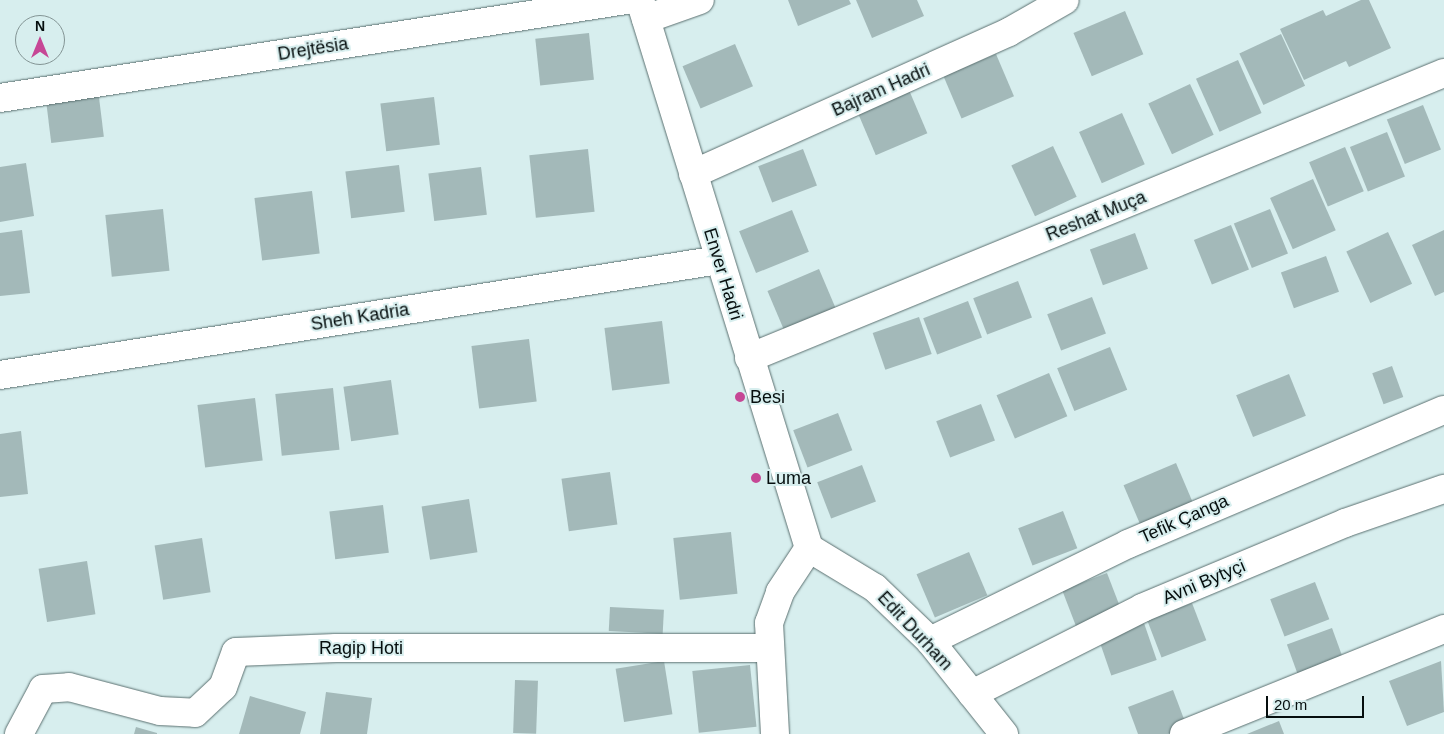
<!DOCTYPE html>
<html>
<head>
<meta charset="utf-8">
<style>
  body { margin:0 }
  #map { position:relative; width:1444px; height:734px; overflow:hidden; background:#d7eeee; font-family:Arial,sans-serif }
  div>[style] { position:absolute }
  .building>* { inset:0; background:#a3b9b9; transform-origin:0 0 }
  .roads { filter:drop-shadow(0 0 1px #5b7070) drop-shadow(0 0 1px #5b7070) }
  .minor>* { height:28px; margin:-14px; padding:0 14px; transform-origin:14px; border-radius:14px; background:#fff }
  .dots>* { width:14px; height:14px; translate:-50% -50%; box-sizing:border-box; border:2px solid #d7eeee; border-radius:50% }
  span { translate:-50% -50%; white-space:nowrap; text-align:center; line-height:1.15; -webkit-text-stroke:4px #d7eeee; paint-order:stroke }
  .street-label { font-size:18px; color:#060e0e }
  .poi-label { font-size:18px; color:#060e0e }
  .left { translate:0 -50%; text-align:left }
  .north { position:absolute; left:15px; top:15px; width:50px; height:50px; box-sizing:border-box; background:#d7eeee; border:1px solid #839494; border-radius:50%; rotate:0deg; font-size:14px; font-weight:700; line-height:20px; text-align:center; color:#060e0e }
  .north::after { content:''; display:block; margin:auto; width:18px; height:22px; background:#c64795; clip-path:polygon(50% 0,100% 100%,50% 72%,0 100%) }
  .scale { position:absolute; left:1266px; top:696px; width:98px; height:22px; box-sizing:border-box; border:2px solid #060e0e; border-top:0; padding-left:6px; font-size:15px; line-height:18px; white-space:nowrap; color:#060e0e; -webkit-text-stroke:4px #d7eeee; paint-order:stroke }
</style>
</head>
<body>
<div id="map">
  <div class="building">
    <div style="clip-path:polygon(788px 0,849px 0,851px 4px,798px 26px)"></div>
    <div style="clip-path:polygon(856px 0,917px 0,924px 16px,872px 38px)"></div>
    <div style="clip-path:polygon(1361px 0,1369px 0,1391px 48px,1349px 67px,1346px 61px,1304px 80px,1280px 29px,1323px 10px,1326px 16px)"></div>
    <div style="left:1125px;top:11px;width:47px;height:56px;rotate:67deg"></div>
    <div style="left:589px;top:33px;width:47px;height:54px;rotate:84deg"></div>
    <div style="left:1281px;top:34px;width:57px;height:46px;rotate:65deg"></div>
    <div style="left:735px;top:44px;width:46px;height:57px;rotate:67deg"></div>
    <div style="left:996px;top:54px;width:46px;height:57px;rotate:67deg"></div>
    <div style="left:1238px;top:60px;width:58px;height:46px;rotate:66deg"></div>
    <div style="left:1190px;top:84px;width:56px;height:46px;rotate:65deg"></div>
    <div style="left:98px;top:89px;width:48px;height:53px;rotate:83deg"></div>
    <div style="left:909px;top:90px;width:47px;height:56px;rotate:67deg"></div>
    <div style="left:434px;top:97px;width:48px;height:54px;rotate:83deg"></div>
    <div style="left:1423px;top:105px;width:48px;height:39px;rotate:68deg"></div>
    <div style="left:1122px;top:113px;width:56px;height:47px;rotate:66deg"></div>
    <div style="left:1387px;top:132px;width:48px;height:40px;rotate:68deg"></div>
    <div style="left:1053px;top:146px;width:56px;height:46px;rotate:65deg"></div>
    <div style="left:1345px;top:147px;width:48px;height:39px;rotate:67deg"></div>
    <div style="left:588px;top:149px;width:63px;height:59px;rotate:84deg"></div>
    <div style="left:803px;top:149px;width:39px;height:48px;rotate:69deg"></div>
    <div style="clip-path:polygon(26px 163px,34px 216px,0 222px,0 167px)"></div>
    <div style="left:399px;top:165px;width:47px;height:54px;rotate:83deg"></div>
    <div style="left:481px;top:167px;width:48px;height:53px;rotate:83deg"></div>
    <div style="left:1313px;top:179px;width:56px;height:47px;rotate:66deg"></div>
    <div style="left:312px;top:191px;width:63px;height:58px;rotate:83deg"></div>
    <div style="left:163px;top:209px;width:62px;height:58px;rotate:84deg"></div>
    <div style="left:1270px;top:209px;width:48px;height:39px;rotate:68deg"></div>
    <div style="left:792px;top:210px;width:45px;height:57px;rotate:68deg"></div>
    <div style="left:1231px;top:225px;width:48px;height:40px;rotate:68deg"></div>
    <div style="clip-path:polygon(22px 230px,30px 293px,0 296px,0 233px)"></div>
    <div style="clip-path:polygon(1444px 230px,1444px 292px,1435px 296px,1412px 245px)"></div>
    <div style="left:1388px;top:232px;width:57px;height:46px;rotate:65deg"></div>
    <div style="left:1135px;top:233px;width:38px;height:48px;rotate:70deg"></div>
    <div style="left:1326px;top:256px;width:38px;height:48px;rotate:70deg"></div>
    <div style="left:819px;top:269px;width:47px;height:56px;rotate:67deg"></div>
    <div style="left:1018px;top:281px;width:39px;height:48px;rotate:69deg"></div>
    <div style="left:1092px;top:297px;width:39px;height:48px;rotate:69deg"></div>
    <div style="left:968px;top:301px;width:39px;height:48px;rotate:69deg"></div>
    <div style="left:919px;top:317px;width:39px;height:49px;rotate:71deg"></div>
    <div style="left:662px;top:321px;width:63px;height:58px;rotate:83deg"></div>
    <div style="left:529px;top:339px;width:63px;height:58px;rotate:83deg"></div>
    <div style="left:1110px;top:347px;width:46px;height:57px;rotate:68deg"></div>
    <div style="left:1392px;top:366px;width:33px;height:21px;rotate:70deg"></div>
    <div style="left:1049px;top:373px;width:47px;height:57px;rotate:67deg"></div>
    <div style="left:1289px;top:374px;width:45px;height:57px;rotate:68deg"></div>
    <div style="left:391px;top:380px;width:55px;height:48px;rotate:82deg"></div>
    <div style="left:333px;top:388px;width:62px;height:58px;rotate:84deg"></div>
    <div style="left:255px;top:398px;width:63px;height:58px;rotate:83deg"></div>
    <div style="left:981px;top:404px;width:39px;height:48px;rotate:69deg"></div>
    <div style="left:838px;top:413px;width:40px;height:48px;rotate:69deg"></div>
    <div style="clip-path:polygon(21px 431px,28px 494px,0 497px,0 434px)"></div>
    <div style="left:1176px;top:463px;width:46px;height:57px;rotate:67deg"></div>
    <div style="left:862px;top:465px;width:39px;height:48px;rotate:69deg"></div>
    <div style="left:610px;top:472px;width:53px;height:49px;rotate:82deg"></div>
    <div style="left:469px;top:499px;width:54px;height:48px;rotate:81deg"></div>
    <div style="left:383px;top:505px;width:48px;height:54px;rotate:83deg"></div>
    <div style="left:1063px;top:511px;width:40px;height:48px;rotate:69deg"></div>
    <div style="left:731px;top:532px;width:62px;height:58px;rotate:84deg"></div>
    <div style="left:202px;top:538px;width:55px;height:48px;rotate:81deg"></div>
    <div style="left:969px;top:552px;width:47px;height:57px;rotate:67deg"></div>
    <div style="left:87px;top:561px;width:54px;height:49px;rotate:81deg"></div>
    <div style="left:1107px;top:573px;width:40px;height:48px;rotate:69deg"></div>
    <div style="left:1315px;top:582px;width:40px;height:48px;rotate:69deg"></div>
    <div style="left:1192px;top:603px;width:40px;height:48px;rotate:69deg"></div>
    <div style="left:610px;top:607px;width:54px;height:24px;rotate:3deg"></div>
    <div style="left:1144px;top:623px;width:39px;height:48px;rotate:71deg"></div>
    <div style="left:1332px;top:628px;width:38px;height:48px;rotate:70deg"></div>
    <div style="left:664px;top:661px;width:54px;height:49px;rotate:81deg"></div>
    <div style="clip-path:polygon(1441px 661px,1444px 712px,1407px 726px,1389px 681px)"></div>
    <div style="left:750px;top:665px;width:62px;height:58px;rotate:84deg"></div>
    <div style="left:515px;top:680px;width:23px;height:53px;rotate:2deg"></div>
    <div style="clip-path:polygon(1173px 690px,1187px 727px,1168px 734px,1138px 734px,1128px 707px)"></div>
    <div style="clip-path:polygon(326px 692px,372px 698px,367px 734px,320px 734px)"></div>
    <div style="clip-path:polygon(250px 696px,306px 712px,300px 734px,239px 734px)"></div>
    <div style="clip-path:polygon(1279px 721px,1284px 734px,1247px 734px)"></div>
    <div style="clip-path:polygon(136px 727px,157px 733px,157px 734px,134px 734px)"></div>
  </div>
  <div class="roads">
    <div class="minor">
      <div style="left:640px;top:0;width:573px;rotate:72.86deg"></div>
      <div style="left:646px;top:19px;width:57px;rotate:-19.4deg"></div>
      <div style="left:0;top:98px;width:634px;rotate:-8.9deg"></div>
      <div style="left:693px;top:174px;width:346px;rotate:-24.2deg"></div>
      <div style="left:1009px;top:32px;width:64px;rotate:-29.7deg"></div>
      <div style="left:749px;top:358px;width:751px;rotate:-22.3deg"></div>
      <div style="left:0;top:375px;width:728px;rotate:-9.09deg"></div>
      <div style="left:809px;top:548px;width:77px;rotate:31.2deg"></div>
      <div style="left:875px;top:588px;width:76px;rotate:43.9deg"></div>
      <div style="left:930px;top:641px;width:119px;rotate:51.5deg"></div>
      <div style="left:930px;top:641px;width:220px;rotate:-26.1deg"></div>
      <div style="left:1128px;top:544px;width:343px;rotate:-23deg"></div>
      <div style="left:972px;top:694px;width:191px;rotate:-26.8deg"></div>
      <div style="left:1142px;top:608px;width:220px;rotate:-22.7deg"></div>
      <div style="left:1345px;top:523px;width:105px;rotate:-19deg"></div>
      <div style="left:19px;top:734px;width:51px;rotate:-61.9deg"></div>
      <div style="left:43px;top:689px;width:26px;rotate:-4deg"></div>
      <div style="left:69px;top:687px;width:94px;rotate:14.8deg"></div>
      <div style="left:160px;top:711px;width:35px;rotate:3deg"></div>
      <div style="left:195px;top:713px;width:38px;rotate:-43deg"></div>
      <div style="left:223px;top:687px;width:37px;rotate:-70deg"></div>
      <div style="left:236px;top:652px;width:100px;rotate:-2.3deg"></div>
      <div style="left:336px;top:648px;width:432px"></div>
      <div style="left:775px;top:734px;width:111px;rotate:-93.1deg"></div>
      <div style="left:769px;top:623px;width:33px;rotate:-70deg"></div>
      <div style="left:780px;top:592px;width:53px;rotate:-56.6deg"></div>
      <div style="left:1184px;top:734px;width:280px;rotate:-22deg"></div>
    </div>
  </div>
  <div class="dots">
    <div style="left:740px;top:397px;background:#c64795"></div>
    <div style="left:756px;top:478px;background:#c64795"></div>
  </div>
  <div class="street-label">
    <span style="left:313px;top:49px;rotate:-9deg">Drejtësia</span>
    <span style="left:881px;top:90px;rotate:-24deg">Bajram Hadri</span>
    <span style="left:1096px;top:216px;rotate:-22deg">Reshat Muça</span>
    <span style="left:723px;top:274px;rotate:73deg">Enver Hadri</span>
    <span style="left:360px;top:317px;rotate:-9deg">Sheh Kadria</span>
    <span style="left:1184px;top:519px;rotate:-24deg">Tefik Çanga</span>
    <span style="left:1204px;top:582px;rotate:-23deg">Avni Bytyçi</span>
    <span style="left:915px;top:631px;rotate:47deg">Edit Durham</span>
    <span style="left:361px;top:648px">Ragip Hoti</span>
  </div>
  <div class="poi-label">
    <span class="left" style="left:750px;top:397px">Besi</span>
    <span class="left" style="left:766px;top:478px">Luma</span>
  </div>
  <div class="north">N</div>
  <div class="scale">20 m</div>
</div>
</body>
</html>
